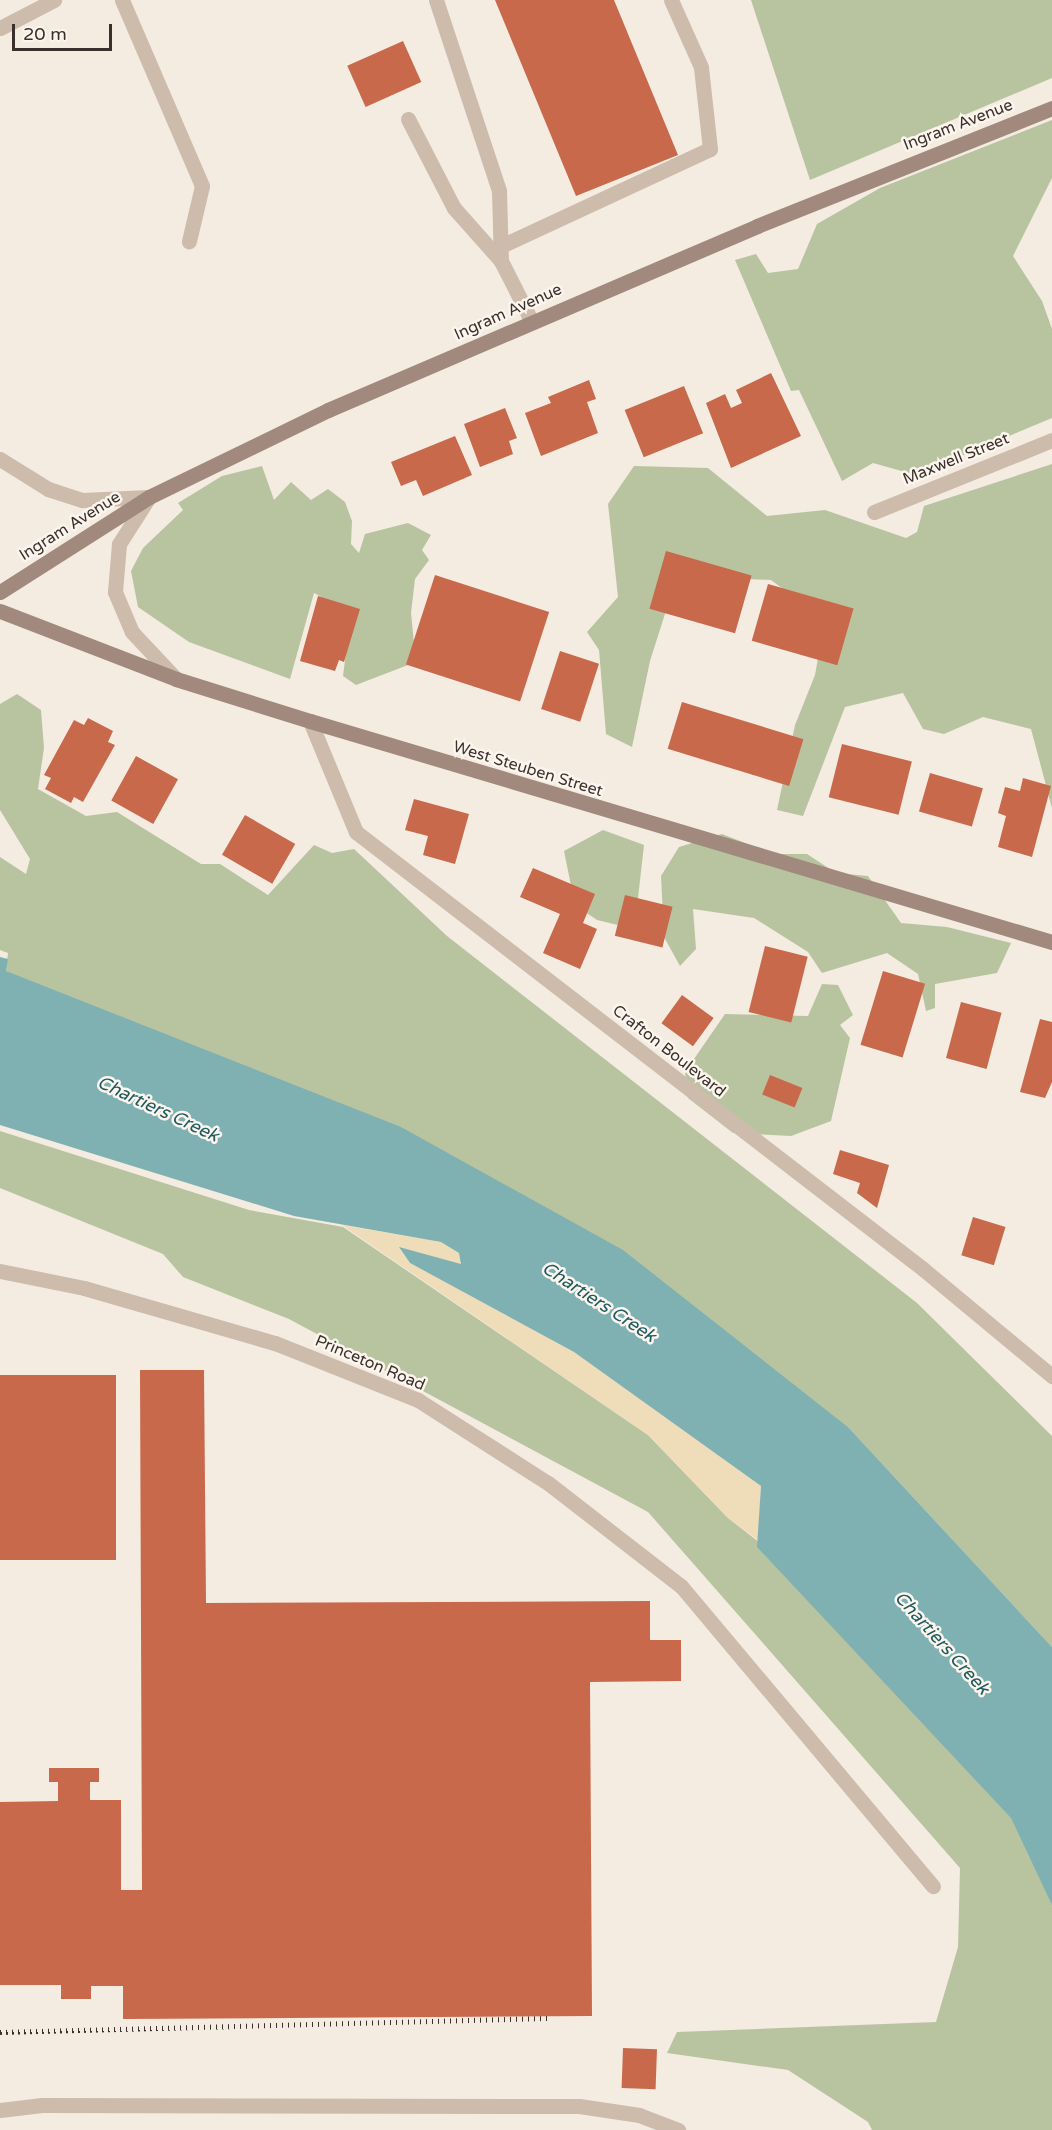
<!DOCTYPE html>
<html>
<head>
<meta charset="utf-8">
<style>
  body { margin:0 }
  #map { position:relative; width:1052px; height:2130px; overflow:hidden; background:#f4ebe1; font-family:"Varela Round",sans-serif }
  div>[style] { position:absolute }
  .green>* { inset:0; background:#b8c4a0 }
  .sand>* { inset:0; background:#efdcb8 }
  .water>* { inset:0; background:#7fb0b2 }
  .building>* { inset:0; background:#c8694b; transform-origin:0 0 }
  .lane>* { height:15px; margin:-7.5px; padding:0 7.5px; transform-origin:7.5px; border-radius:7.5px; background:#cdbbac }
  .street>* { height:15px; margin:-7.5px; padding:0 7.5px; transform-origin:7.5px; border-radius:7.5px; background:#cdbbac }
  .secondary>* { height:15px; margin:-7.5px; padding:0 7.5px; transform-origin:7.5px; border-radius:7.5px; background:#a18a7d }
  .rail>* { height:4.5px; margin-top:-2.25px; transform-origin:0; background:repeating-linear-gradient(90deg,#3b302b 0 1.5px,transparent 0 6px) }
  span { translate:-50% -50%; white-space:nowrap; text-align:center; line-height:1.15; -webkit-text-stroke:5px #fbf5ee; paint-order:stroke }
  .street-label { font-size:16px; color:#3b302b }
  .water-label { font-size:18px; color:#1f5a5e; font-style:italic }
  .scale { position:absolute; left:12px; top:24px; width:100px; height:27px; box-sizing:border-box; border:3px solid #3b302b; border-top:0; padding-left:8px; font-size:18px; line-height:21px; white-space:nowrap; color:#3b302b; -webkit-text-stroke:4px #fbf5ee; paint-order:stroke }
</style>
</head>
<body>
<div id="map">
  <div class="green">
    <div style="clip-path:polygon(751px 0,1052px 0,1052px 78px,810px 180px)"></div>
    <div style="clip-path:polygon(1052px 120px,1052px 178px,1013px 256px,1042px 301px,1052px 329px,1052px 418px,916px 475px,873px 463px,842px 481px,799px 390px,791px 391px,735px 260px,756px 254px,768px 273px,798px 269px,817px 224px,880px 188px)"></div>
    <div style="clip-path:polygon(1052px 464px,1052px 808px,1031px 729px,983px 717px,944px 734px,923px 729px,903px 693px,845px 707px,803px 816px,777px 810px,795px 725px,815px 675px,825px 620px,771px 580px,677px 576px,650px 661px,632px 747px,606px 734px,599px 650px,587px 632px,618px 597px,608px 504px,634px 466px,708px 468px,767px 516px,825px 510px,906px 538px,917px 532px,924px 506px)"></div>
    <div style="clip-path:polygon(262px 466px,274px 500px,291px 482px,311px 500px,328px 489px,345px 502px,352px 521px,351px 544px,359px 553px,365px 534px,408px 523px,431px 535px,422px 550px,429px 560px,415px 579px,411px 613px,414px 643px,408px 665px,356px 685px,343px 676px,351px 613px,314px 593px,290px 679px,189px 642px,138px 607px,131px 571px,143px 548px,183px 510px,178px 503px,222px 476px)"></div>
    <div style="clip-path:polygon(17px 694px,41px 710px,44px 748px,38px 789px,86px 816px,117px 812px,201px 864px,220px 864px,268px 895px,314px 845px,332px 853px,354px 849px,447px 936px,917px 1303px,1052px 1436px,1052px 1647px,849px 1428px,6px 971px,8px 953px,0 950px,0 857px,26px 874px,30px 859px,0 810px,0 704px)"></div>
    <div style="clip-path:polygon(603px 830px,644px 845px,638px 898px,618px 925px,597px 920px,575px 905px,564px 851px)"></div>
    <div style="clip-path:polygon(722px 834px,774px 854px,807px 854px,836px 873px,868px 876px,901px 923px,947px 927px,1011px 943px,997px 973px,935px 984px,935px 1008px,926px 1011px,918px 974px,887px 953px,822px 973px,808px 952px,754px 918px,693px 909px,696px 949px,680px 966px,664px 937px,661px 876px,679px 847px)"></div>
    <div style="clip-path:polygon(822px 984px,838px 985px,853px 1015px,840px 1025px,850px 1038px,831px 1121px,791px 1136px,733px 1133px,688px 1098px,685px 1072px,725px 1014px,808px 1016px)"></div>
    <div style="clip-path:polygon(0 1131px,249px 1210px,343px 1227px,648px 1435px,728px 1518px,800px 1574px,1052px 1853px,1052px 2130px,872px 2130px,868px 2122px,788px 2070px,667px 2053px,677px 2032px,936px 2022px,958px 1947px,960px 1868px,648px 1512px,289px 1319px,183px 1277px,163px 1254px,0 1188px)"></div>
  </div>
  <div class="sand">
    <div style="clip-path:polygon(342px 1225px,441px 1242px,460px 1253px,462px 1264px,399px 1248px,410px 1263px,574px 1352px,761px 1486px,758px 1540px,728px 1518px,648px 1435px)"></div>
  </div>
  <div class="water">
    <div style="clip-path:polygon(0 957px,8px 959px,6px 971px,401px 1127px,623px 1250px,849px 1428px,1052px 1647px,1052px 1905px,1011px 1818px,757px 1547px,761px 1486px,574px 1352px,410px 1263px,399px 1247px,461px 1264px,459px 1253px,441px 1242px,294px 1216px,0 1125px)"></div>
  </div>
  <div class="building">
    <div style="clip-path:polygon(495px 0,614px 0,678px 155px,576px 196px)"></div>
    <div style="left:403px;top:41px;width:45px;height:61px;rotate:66deg"></div>
    <div style="clip-path:polygon(771px 373px,801px 436px,731px 468px,706px 403px,725px 394px,731px 408px,742px 403px,736px 390px)"></div>
    <div style="clip-path:polygon(589px 380px,596px 399px,587px 402px,598px 433px,541px 456px,525px 413px,551px 403px,548px 397px)"></div>
    <div style="left:684px;top:386px;width:51px;height:64px;rotate:68deg"></div>
    <div style="clip-path:polygon(505px 408px,517px 438px,509px 441px,513px 454px,480px 467px,464px 424px)"></div>
    <div style="clip-path:polygon(455px 436px,472px 475px,423px 496px,416px 480px,401px 486px,391px 462px)"></div>
    <div style="left:666px;top:551px;width:89px;height:60px;rotate:16deg"></div>
    <div style="left:435px;top:575px;width:120px;height:94px;rotate:18deg"></div>
    <div style="left:768px;top:584px;width:89px;height:59px;rotate:16deg"></div>
    <div style="clip-path:polygon(318px 596px,360px 609px,344px 662px,339px 660px,335px 671px,300px 661px)"></div>
    <div style="left:560px;top:651px;width:41px;height:61px;rotate:18deg"></div>
    <div style="left:682px;top:702px;width:127px;height:49px;rotate:17deg"></div>
    <div style="clip-path:polygon(88px 718px,113px 731px,108px 742px,115px 745px,83px 802px,74px 797px,71px 803px,45px 789px,51px 778px,44px 775px,74px 720px,84px 725px)"></div>
    <div style="left:842px;top:744px;width:72px;height:55px;rotate:14deg"></div>
    <div style="left:136px;top:756px;width:48px;height:51px;rotate:29deg"></div>
    <div style="left:930px;top:773px;width:55px;height:40px;rotate:16deg"></div>
    <div style="clip-path:polygon(1023px 778px,1051px 786px,1032px 857px,998px 847px,1006px 816px,998px 813px,1005px 787px,1020px 791px)"></div>
    <div style="clip-path:polygon(414px 799px,469px 814px,455px 864px,423px 855px,428px 836px,405px 830px)"></div>
    <div style="left:245px;top:815px;width:58px;height:46px;rotate:30deg"></div>
    <div style="clip-path:polygon(533px 868px,595px 894px,583px 923px,597px 929px,580px 969px,543px 953px,560px 914px,520px 897px)"></div>
    <div style="left:625px;top:895px;width:49px;height:42px;rotate:14deg"></div>
    <div style="left:765px;top:946px;width:44px;height:68px;rotate:14deg"></div>
    <div style="left:883px;top:971px;width:44px;height:77px;rotate:17deg"></div>
    <div style="left:682px;top:995px;width:39px;height:35px;rotate:36deg"></div>
    <div style="left:961px;top:1002px;width:42px;height:58px;rotate:15deg"></div>
    <div style="clip-path:polygon(1040px 1019px,1052px 1022px,1052px 1082px,1045px 1098px,1020px 1092px)"></div>
    <div style="left:770px;top:1075px;width:35px;height:21px;rotate:22deg"></div>
    <div style="clip-path:polygon(840px 1150px,889px 1165px,877px 1208px,857px 1193px,860px 1183px,833px 1174px)"></div>
    <div style="left:973px;top:1217px;width:34px;height:40px;rotate:17deg"></div>
    <div style="clip-path:polygon(140px 1370px,204px 1370px,206px 1603px,650px 1601px,650px 1640px,681px 1640px,681px 1681px,590px 1682px,592px 2016px,123px 2019px,123px 1986px,91px 1986px,91px 1999px,61px 1999px,61px 1985px,0 1985px,0 1802px,58px 1801px,58px 1782px,49px 1782px,49px 1768px,99px 1768px,99px 1782px,90px 1782px,90px 1800px,121px 1800px,121px 1890px,142px 1890px)"></div>
    <div style="left:0;top:1375px;width:116px;height:185px"></div>
    <div style="left:623px;top:2048px;width:34px;height:40px;rotate:2deg"></div>
  </div>
  <div class="lane">
    <div style="left:122px;top:0;width:202px;rotate:66.7deg"></div>
    <div style="left:202px;top:186px;width:57px;rotate:103.3deg"></div>
    <div style="left:436px;top:0;width:201px;rotate:71.7deg"></div>
    <div style="left:499px;top:191px;width:70px;rotate:88.4deg"></div>
    <div style="left:0;top:28px;width:61px;rotate:-27.4deg"></div>
    <div style="left:408px;top:119px;width:100px;rotate:62.7deg"></div>
    <div style="left:454px;top:208px;width:71px;rotate:48.4deg"></div>
    <div style="left:501px;top:261px;width:68px;rotate:63.1deg"></div>
    <div style="left:501px;top:246px;width:230px;rotate:-24.9deg"></div>
    <div style="left:710px;top:149px;width:82px;rotate:-96.3deg"></div>
    <div style="left:701px;top:67px;width:73px;rotate:-114.1deg"></div>
    <div style="left:0;top:459px;width:57px;rotate:32deg"></div>
    <div style="left:48px;top:489px;width:36px;rotate:18deg"></div>
    <div style="left:82px;top:500px;width:67px;rotate:-2.6deg"></div>
    <div style="left:149px;top:497px;width:56px;rotate:122.6deg"></div>
    <div style="left:119px;top:544px;width:48px;rotate:94.8deg"></div>
    <div style="left:115px;top:592px;width:43px;rotate:67deg"></div>
    <div style="left:132px;top:632px;width:64px;rotate:46.9deg"></div>
    <div style="left:681px;top:1586px;width:392px;rotate:50deg"></div>
    <div style="left:0;top:2110px;width:42px;rotate:-6.8deg"></div>
    <div style="left:42px;top:2105px;width:537px;rotate:0.11deg"></div>
    <div style="left:579px;top:2106px;width:61px;rotate:8.5deg"></div>
    <div style="left:639px;top:2115px;width:42px;rotate:21deg"></div>
  </div>
  <div class="street">
    <div style="left:874px;top:512px;width:192px;rotate:-22deg"></div>
    <div style="left:310px;top:721px;width:120px;rotate:67.5deg"></div>
    <div style="left:356px;top:832px;width:716px;rotate:37.62deg"></div>
    <div style="left:923px;top:1269px;width:168px;rotate:39.7deg"></div>
    <div style="left:0;top:1271px;width:86px;rotate:11.4deg"></div>
    <div style="left:84px;top:1288px;width:199px;rotate:16.1deg"></div>
    <div style="left:275px;top:1343px;width:154px;rotate:21.7deg"></div>
    <div style="left:418px;top:1400px;width:154px;rotate:32.6deg"></div>
    <div style="left:548px;top:1483px;width:168px;rotate:37.8deg"></div>
  </div>
  <div class="secondary">
    <div style="left:0;top:592px;width:177px;rotate:-32.5deg"></div>
    <div style="left:149px;top:497px;width:199px;rotate:-25.9deg"></div>
    <div style="left:328px;top:410px;width:467px;rotate:-23.2deg"></div>
    <div style="left:757px;top:226px;width:318px;rotate:-21.8deg"></div>
    <div style="left:0;top:611px;width:189px;rotate:21.1deg"></div>
    <div style="left:176px;top:679px;width:140px;rotate:17.4deg"></div>
    <div style="left:310px;top:721px;width:774px;rotate:16.59deg"></div>
  </div>
  <div class="rail">
    <div style="left:0;top:2032px;width:549px;rotate:-1.46deg"></div>
  </div>
  <div class="street-label">
    <span style="left:958px;top:125px;rotate:-21deg">Ingram Avenue</span>
    <span style="left:508px;top:312px;rotate:-24deg">Ingram Avenue</span>
    <span style="left:956px;top:459px;rotate:-22deg">Maxwell Street</span>
    <span style="left:70px;top:526px;rotate:-32deg">Ingram Avenue</span>
    <span style="left:528px;top:769px;rotate:17deg">West Steuben Street</span>
    <span style="left:669px;top:1051px;rotate:38deg">Crafton Boulevard</span>
    <span style="left:370px;top:1363px;rotate:23deg">Princeton Road</span>
  </div>
  <div class="water-label">
    <span style="left:158px;top:1109px;rotate:25deg">Chartiers Creek</span>
    <span style="left:599px;top:1302px;rotate:33deg">Chartiers Creek</span>
    <span style="left:942px;top:1643px;rotate:48deg">Chartiers Creek</span>
  </div>
  <div class="scale">20 m</div>
</div>
</body>
</html>
